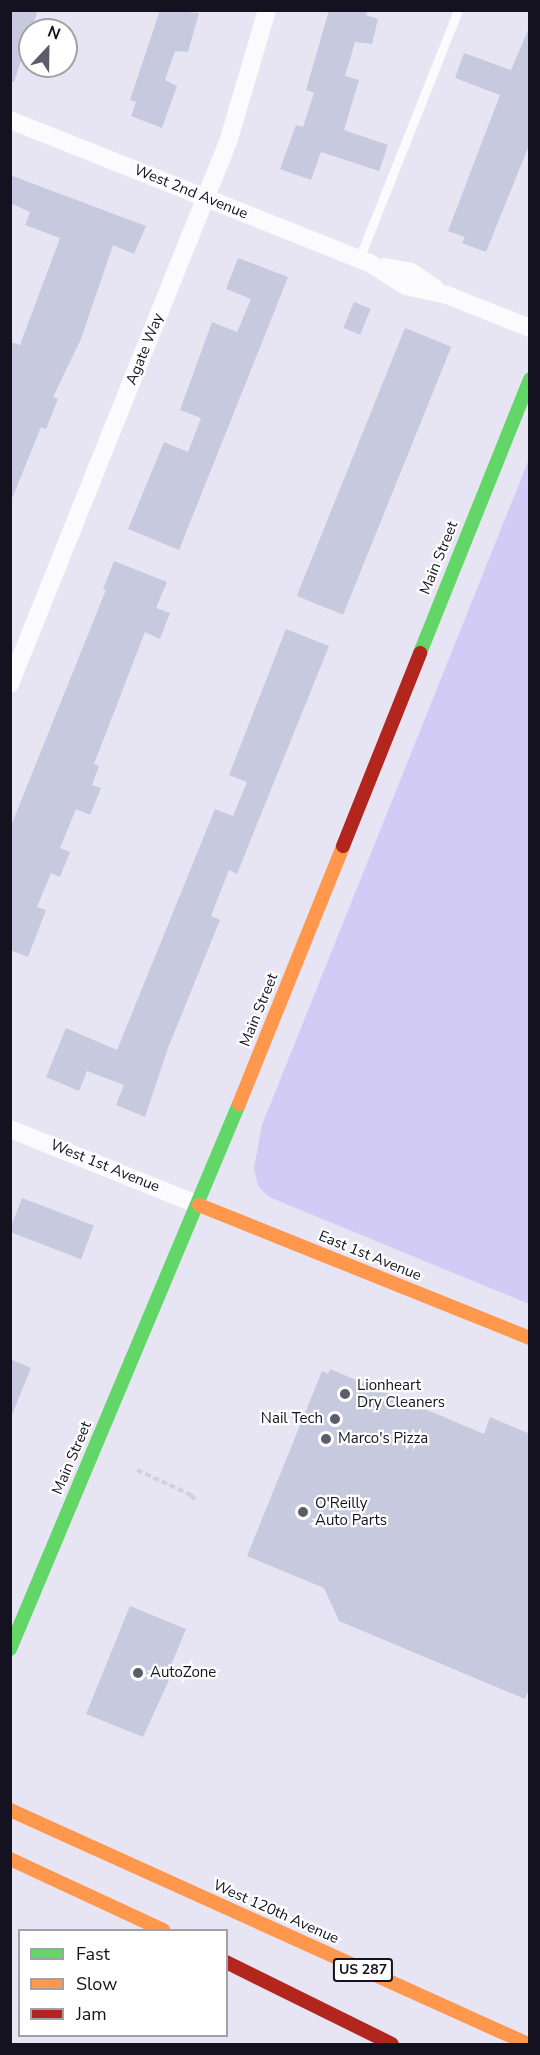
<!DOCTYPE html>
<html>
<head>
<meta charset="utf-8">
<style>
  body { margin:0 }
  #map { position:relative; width:540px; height:2055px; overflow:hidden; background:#e7e5f4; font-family:"Nunito Sans",sans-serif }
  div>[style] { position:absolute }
  .green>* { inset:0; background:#d1cbf5 }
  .building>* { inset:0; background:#c7cade; transform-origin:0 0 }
  .path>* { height:4px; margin-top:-2px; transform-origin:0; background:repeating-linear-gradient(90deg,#d3d1d6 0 6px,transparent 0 9px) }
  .lane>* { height:9px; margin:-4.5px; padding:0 4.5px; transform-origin:4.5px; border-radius:4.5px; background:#fbfbfd }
  .street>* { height:18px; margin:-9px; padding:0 9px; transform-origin:9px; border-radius:9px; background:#fbfbfd }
  .fast>* { height:14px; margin:-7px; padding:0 7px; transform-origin:7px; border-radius:7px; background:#63d668 }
  .slow>* { height:14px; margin:-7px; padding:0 7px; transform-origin:7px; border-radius:7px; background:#ff974d }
  .jam>* { height:14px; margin:-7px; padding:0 7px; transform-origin:7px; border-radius:7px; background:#b3261e }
  .dots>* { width:16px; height:16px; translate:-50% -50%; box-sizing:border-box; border:3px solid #fff; border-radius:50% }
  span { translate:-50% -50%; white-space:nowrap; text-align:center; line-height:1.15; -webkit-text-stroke:4.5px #fff; paint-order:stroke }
  .shield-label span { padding:2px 4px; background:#fff; border:2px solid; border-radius:4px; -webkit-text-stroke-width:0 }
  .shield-label { font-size:14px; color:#141120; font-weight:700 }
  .street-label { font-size:15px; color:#141120 }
  .poi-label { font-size:15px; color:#141120 }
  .left { translate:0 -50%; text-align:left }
  .right { translate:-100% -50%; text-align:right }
  .frame { position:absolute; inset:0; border:12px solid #141120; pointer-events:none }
  .legend { position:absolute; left:18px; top:1929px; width:210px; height:108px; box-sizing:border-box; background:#fff; border:2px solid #a1a0a6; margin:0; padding:8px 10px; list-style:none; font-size:18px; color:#141120 }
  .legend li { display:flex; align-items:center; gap:12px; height:30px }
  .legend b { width:30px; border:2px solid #a1a0a6 }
  .north { position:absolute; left:18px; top:18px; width:60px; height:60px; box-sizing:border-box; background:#fff; border:2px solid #a1a0a6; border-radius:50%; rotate:22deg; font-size:16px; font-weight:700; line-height:24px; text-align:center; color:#141120 }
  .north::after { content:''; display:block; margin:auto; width:21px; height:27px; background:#5e5b6a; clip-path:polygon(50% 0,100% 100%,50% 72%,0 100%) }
</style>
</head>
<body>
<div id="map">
  <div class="green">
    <div style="clip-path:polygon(529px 459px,530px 1304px,529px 1304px,269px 1197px,258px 1186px,254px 1168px,262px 1125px)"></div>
  </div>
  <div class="building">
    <div style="clip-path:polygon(10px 10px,38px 10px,14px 82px,10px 81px)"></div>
    <div style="clip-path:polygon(160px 10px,199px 13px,188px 52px,175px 51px,165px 80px,177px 86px,162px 128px,131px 116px,136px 102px,130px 100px)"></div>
    <div style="clip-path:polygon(329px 10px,367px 10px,366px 15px,378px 19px,372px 44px,355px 42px,345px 76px,359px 80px,344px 130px,388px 145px,379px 171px,321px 152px,311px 180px,280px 169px,296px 125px,303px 127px,314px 93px,306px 90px)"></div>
    <div style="clip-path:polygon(529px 28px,530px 143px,486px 252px,462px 243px,465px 237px,448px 231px,500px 95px,455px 78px,464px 53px,511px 70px)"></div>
    <div style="clip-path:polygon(10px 175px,146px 226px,134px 254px,113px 245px,81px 339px,53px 397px,58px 399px,46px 429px,41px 427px,11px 501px,10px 342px,20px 345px,60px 238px,25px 225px,30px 212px,10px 203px)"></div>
    <div style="clip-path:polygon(238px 258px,288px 277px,179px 550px,128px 529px,164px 442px,188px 452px,201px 418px,180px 410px,212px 322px,237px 332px,251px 299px,226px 289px)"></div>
    <div style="left:354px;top:302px;width:18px;height:28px;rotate:22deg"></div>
    <div style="left:405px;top:328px;width:50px;height:289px;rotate:22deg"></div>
    <div style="clip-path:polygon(114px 561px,167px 582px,156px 608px,170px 613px,160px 639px,145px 632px,94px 764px,99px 766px,92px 785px,101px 788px,90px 815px,76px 809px,60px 848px,70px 852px,60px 877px,51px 873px,37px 907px,46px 910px,28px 957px,10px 950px,10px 828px,106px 590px,103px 589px)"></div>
    <div style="clip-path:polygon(286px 629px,329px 646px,237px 874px,229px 870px,211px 916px,220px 920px,168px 1048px,145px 1117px,116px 1105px,124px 1085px,87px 1071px,79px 1091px,46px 1077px,66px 1028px,117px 1050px,215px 809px,233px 816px,247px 782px,229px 775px)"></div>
    <div style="left:22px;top:1198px;width:77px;height:36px;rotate:21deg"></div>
    <div style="clip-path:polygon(10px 1359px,31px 1368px,11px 1417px,10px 1417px)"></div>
    <div style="clip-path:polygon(330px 1369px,484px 1434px,490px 1417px,530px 1434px,530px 1687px,525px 1699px,339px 1621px,324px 1588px,247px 1556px,322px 1371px,328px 1374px)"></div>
    <div style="clip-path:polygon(130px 1606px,186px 1629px,171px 1665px,175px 1667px,143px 1737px,86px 1714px)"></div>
  </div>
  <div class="path">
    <div style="left:137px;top:1470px;width:60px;rotate:24.8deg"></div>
    <div style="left:191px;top:1495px;width:9px;rotate:49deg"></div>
  </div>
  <div class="lane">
    <div style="left:359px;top:259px;width:268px;rotate:-68.3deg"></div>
  </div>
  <div class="street">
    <div style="left:10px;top:120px;width:389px;rotate:21.7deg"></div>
    <div style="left:371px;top:264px;width:41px;rotate:32.2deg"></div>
    <div style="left:406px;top:286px;width:42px;rotate:12.4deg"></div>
    <div style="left:447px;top:295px;width:89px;rotate:21.7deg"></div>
    <div style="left:384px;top:267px;width:27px;rotate:10deg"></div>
    <div style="left:411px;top:272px;width:29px;rotate:34deg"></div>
    <div style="left:10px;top:684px;width:584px;rotate:-68.09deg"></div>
    <div style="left:228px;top:142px;width:138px;rotate:-73.5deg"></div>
    <div style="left:10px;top:1129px;width:204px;rotate:21.9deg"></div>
  </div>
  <div class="fast">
    <div style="left:420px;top:653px;width:295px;rotate:-68.1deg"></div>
    <div style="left:10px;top:1649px;width:591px;rotate:-67.21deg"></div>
  </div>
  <div class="slow">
    <div style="left:239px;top:1104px;width:278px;rotate:-68deg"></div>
    <div style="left:199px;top:1205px;width:357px;rotate:21.9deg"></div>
    <div style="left:10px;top:1810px;width:568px;rotate:24.31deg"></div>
    <div style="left:10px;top:1859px;width:169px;rotate:24.9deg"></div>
  </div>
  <div class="jam">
    <div style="left:343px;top:846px;width:208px;rotate:-68.2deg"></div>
    <div style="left:226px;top:1962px;width:185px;rotate:26.3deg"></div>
  </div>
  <div class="dots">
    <div style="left:345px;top:1394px;background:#5e5b6a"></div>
    <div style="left:335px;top:1419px;background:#5e5b6a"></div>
    <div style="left:326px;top:1439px;background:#5e5b6a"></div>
    <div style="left:303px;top:1512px;background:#5e5b6a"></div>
    <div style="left:138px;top:1673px;background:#5e5b6a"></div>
  </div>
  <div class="shield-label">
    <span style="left:363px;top:1970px">US 287</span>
  </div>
  <div class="street-label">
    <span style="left:191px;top:192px;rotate:22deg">West 2nd Avenue</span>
    <span style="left:145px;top:349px;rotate:-68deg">Agate Way</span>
    <span style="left:439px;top:558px;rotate:-68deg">Main Street</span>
    <span style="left:259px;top:1010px;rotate:-68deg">Main Street</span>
    <span style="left:105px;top:1166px;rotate:22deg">West 1st Avenue</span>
    <span style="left:370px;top:1256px;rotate:22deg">East 1st Avenue</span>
    <span style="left:72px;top:1458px;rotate:-67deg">Main Street</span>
    <span style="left:276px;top:1912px;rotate:24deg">West 120th Avenue</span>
  </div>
  <div class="poi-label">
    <span class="left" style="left:357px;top:1394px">Lionheart<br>Dry Cleaners</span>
    <span class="right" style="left:323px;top:1419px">Nail Tech</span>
    <span class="left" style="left:338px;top:1439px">Marco's Pizza</span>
    <span class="left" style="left:315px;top:1512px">O'Reilly<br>Auto Parts</span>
    <span class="left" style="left:150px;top:1673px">AutoZone</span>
  </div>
  <div class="frame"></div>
  <ul class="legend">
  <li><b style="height:8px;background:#63d668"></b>Fast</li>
  <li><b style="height:8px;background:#ff974d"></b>Slow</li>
  <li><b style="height:8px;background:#b3261e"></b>Jam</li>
  </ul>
  <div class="north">N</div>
</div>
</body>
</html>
